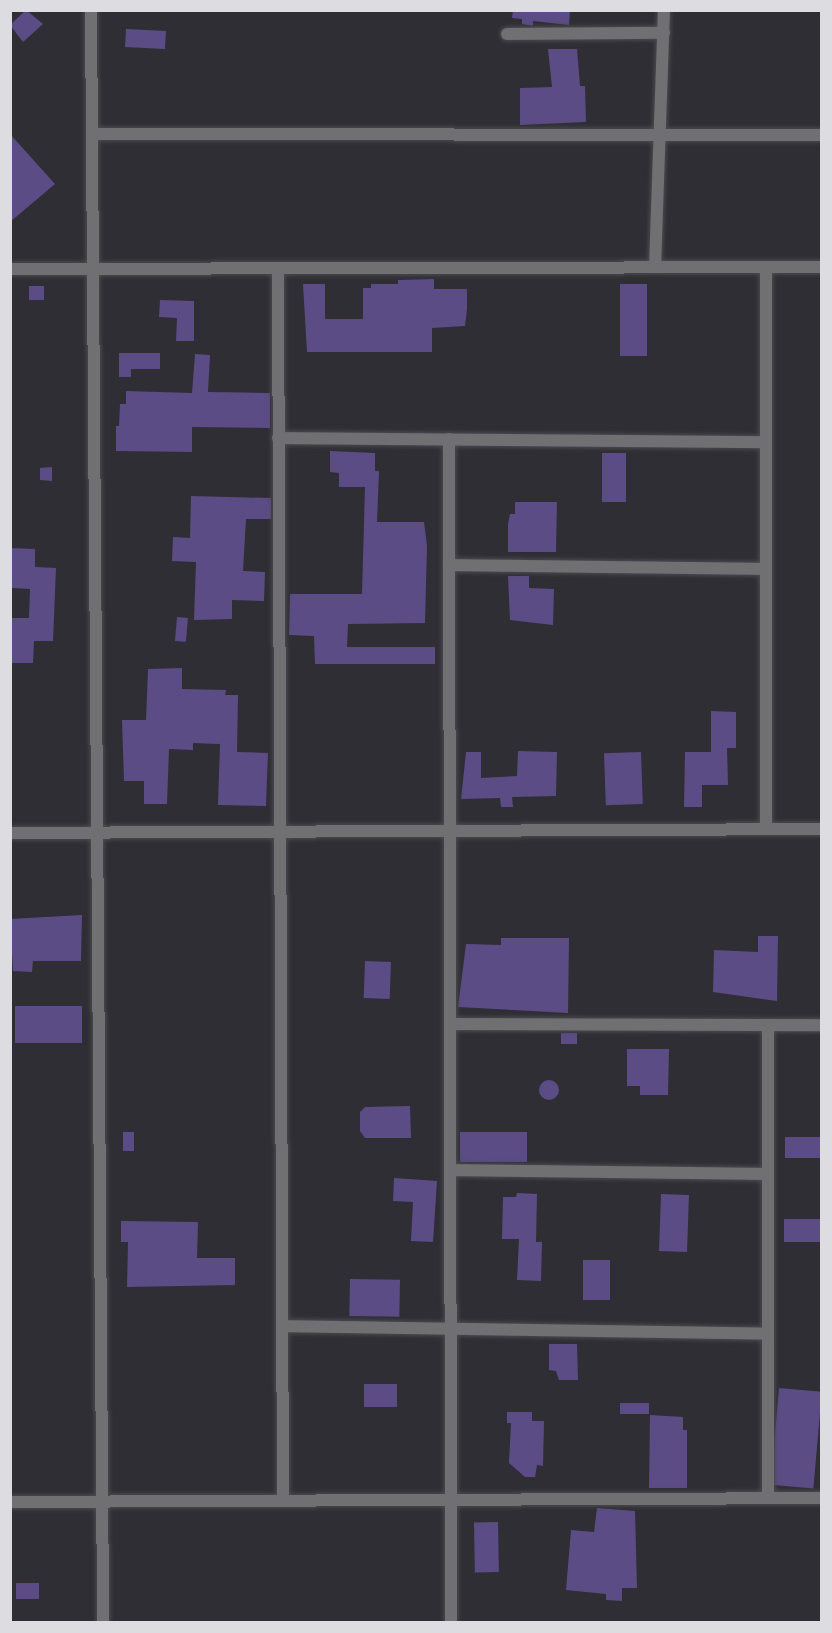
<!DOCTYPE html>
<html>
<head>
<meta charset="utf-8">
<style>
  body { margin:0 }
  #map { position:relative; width:832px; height:1633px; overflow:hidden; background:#2f2e34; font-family:"Golos Text",sans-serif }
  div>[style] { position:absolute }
  .building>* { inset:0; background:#5c4c85; transform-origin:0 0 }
  .round { border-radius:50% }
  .roads { filter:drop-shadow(0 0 2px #4b4a50) drop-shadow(0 0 2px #4b4a50) }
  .minor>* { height:12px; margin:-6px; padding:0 6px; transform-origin:6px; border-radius:6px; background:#706f72 }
  .tertiary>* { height:12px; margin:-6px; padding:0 6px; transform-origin:6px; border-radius:6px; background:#706f72 }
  span { translate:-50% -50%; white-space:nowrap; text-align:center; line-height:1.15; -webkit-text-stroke:4.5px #25242a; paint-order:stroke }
  .frame { position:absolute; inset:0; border:12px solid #dddce0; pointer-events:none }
</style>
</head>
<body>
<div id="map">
  <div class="building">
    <div style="clip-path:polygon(26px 10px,43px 24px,23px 42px,10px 25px)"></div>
    <div style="clip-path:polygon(513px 10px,570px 10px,569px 25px,533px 21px,533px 26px,522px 24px,522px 19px,512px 18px)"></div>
    <div style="left:126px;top:29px;width:40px;height:18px;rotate:3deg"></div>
    <div style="clip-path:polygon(548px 49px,577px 49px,580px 86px,585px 86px,586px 122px,520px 125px,520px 88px,552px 87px)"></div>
    <div style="clip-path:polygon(10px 134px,55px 184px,10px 222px)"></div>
    <div style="clip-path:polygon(434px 279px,434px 289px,467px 289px,467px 309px,465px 326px,432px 328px,432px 352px,307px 352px,303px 284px,325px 284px,325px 319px,363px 319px,363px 288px,371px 288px,371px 284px,398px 284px,398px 280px)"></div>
    <div style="left:620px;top:284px;width:27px;height:72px"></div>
    <div style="left:29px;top:286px;width:15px;height:14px"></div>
    <div style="clip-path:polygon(160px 300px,194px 301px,194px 341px,176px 341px,177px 318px,159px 317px)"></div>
    <div style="clip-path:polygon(119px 353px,160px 353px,160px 369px,131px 369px,131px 377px,119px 377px)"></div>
    <div style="clip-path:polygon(195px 354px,210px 355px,208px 392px,270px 393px,270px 428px,192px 427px,192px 452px,116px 451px,116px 426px,119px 426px,120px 404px,126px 404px,126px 391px,192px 393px)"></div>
    <div style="clip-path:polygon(330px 451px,375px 453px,375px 471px,379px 471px,377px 522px,424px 522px,427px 546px,425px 623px,348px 624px,347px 647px,435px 647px,435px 664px,315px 664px,314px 636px,289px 635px,290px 594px,362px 594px,365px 487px,339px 487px,339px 473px,330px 472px)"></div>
    <div style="left:602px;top:453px;width:24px;height:49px"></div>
    <div style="clip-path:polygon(52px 467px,52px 481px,40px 480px,40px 468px)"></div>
    <div style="clip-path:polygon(191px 496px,271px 498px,271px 519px,246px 519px,243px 571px,265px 572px,264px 601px,232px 600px,232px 619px,194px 620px,196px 562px,172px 561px,173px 537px,190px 538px)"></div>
    <div style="clip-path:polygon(515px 502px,557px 502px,556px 552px,508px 552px,508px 524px,510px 514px,515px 514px)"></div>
    <div style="clip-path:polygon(10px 548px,35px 549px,35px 567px,56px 568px,53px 641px,34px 641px,33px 663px,10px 663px,11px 618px,29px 618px,30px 589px,12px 588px)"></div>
    <div style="clip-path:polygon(508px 576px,529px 576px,529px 588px,554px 589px,553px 625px,510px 620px)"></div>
    <div style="left:177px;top:617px;width:11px;height:24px;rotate:5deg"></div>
    <div style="clip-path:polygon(182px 668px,182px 689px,226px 690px,225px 695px,238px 695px,237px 752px,268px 753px,266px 806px,218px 805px,220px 744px,193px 743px,193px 750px,169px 749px,167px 804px,144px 804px,144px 781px,124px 781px,122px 720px,146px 720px,148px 669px)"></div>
    <div style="clip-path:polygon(711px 711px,736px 712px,736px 748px,727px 748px,728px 785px,702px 785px,702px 807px,684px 807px,685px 752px,711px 752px)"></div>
    <div style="clip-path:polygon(518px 751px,557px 752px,556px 796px,512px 797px,513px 807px,501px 807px,500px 798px,461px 799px,466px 752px,481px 752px,481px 778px,517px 776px)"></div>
    <div style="left:641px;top:752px;width:52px;height:37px;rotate:88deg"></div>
    <div style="clip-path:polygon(82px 915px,81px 961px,33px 961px,32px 972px,13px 971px,10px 919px)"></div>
    <div style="clip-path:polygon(758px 936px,778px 936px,777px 1001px,713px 992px,714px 950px,758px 952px)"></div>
    <div style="clip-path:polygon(501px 938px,569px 938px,568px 1013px,458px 1007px,466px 944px,501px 945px)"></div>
    <div style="left:365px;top:961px;width:26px;height:37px;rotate:2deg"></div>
    <div style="left:15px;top:1006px;width:67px;height:37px"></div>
    <div style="left:561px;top:1033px;width:16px;height:11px"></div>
    <div style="clip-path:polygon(627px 1049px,669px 1049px,668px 1095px,640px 1095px,640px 1086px,627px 1086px)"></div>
    <div class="round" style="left:539px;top:1080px;width:20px;height:20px"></div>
    <div style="clip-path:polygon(410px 1106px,411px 1138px,365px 1138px,360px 1131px,360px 1112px,365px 1107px)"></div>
    <div style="left:123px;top:1132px;width:11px;height:19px"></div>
    <div style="left:460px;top:1132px;width:67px;height:30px"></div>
    <div style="left:785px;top:1137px;width:37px;height:21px"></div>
    <div style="clip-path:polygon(394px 1178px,437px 1181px,433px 1242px,411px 1241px,413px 1202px,393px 1201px)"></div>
    <div style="clip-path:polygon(517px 1193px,537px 1194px,536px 1242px,542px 1242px,541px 1281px,517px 1280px,519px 1239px,502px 1239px,503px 1197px,516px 1197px)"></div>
    <div style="left:661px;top:1194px;width:28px;height:57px;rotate:2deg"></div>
    <div style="left:784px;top:1219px;width:38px;height:23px"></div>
    <div style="clip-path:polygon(121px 1221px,198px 1222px,197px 1258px,235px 1258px,235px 1285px,127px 1287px,128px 1242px,121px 1242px)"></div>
    <div style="left:583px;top:1260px;width:27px;height:40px"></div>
    <div style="left:350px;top:1279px;width:50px;height:37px;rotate:1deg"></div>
    <div style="clip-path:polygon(549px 1344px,577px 1344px,578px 1380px,559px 1380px,556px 1371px,549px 1370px)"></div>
    <div style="left:364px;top:1384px;width:33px;height:23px"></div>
    <div style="left:779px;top:1388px;width:43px;height:97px;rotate:5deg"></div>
    <div style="left:620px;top:1403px;width:29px;height:11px"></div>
    <div style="clip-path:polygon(507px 1412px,532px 1412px,532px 1421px,544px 1421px,543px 1466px,537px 1465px,535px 1477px,525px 1477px,509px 1463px,511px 1423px,507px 1423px)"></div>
    <div style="clip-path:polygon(650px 1415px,683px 1417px,683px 1430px,687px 1430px,687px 1488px,649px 1488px)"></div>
    <div style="clip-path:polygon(597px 1508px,635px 1511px,637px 1588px,622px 1588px,622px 1601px,606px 1600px,606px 1594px,566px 1590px,571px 1530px,594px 1532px)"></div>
    <div style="left:498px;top:1522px;width:50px;height:24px;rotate:89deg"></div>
    <div style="left:16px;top:1583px;width:23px;height:16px"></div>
  </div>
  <div class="roads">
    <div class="minor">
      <div style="left:507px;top:34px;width:157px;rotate:-0.4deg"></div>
      <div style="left:93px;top:134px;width:729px;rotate:0.08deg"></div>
      <div style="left:655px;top:267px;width:257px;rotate:-88deg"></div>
      <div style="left:766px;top:267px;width:562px;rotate:90deg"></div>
      <div style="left:10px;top:269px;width:812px;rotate:-0.14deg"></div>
      <div style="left:278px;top:269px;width:1232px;rotate:89.77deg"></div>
      <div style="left:278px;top:438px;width:487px;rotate:0.5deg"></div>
      <div style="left:449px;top:439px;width:1183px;rotate:89.9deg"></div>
      <div style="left:449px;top:565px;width:317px;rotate:0.7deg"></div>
      <div style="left:450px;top:1024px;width:372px;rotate:0.2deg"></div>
      <div style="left:768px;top:1025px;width:473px;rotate:90deg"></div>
      <div style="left:450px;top:1170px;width:316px;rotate:0.7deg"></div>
      <div style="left:282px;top:1326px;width:486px;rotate:0.9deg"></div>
      <div style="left:10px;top:1502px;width:812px;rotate:-0.28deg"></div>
    </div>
    <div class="tertiary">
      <div style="left:91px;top:10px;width:1612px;rotate:89.57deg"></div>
      <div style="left:10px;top:833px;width:812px;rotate:-0.28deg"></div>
    </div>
  </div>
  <div class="frame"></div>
</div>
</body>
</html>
